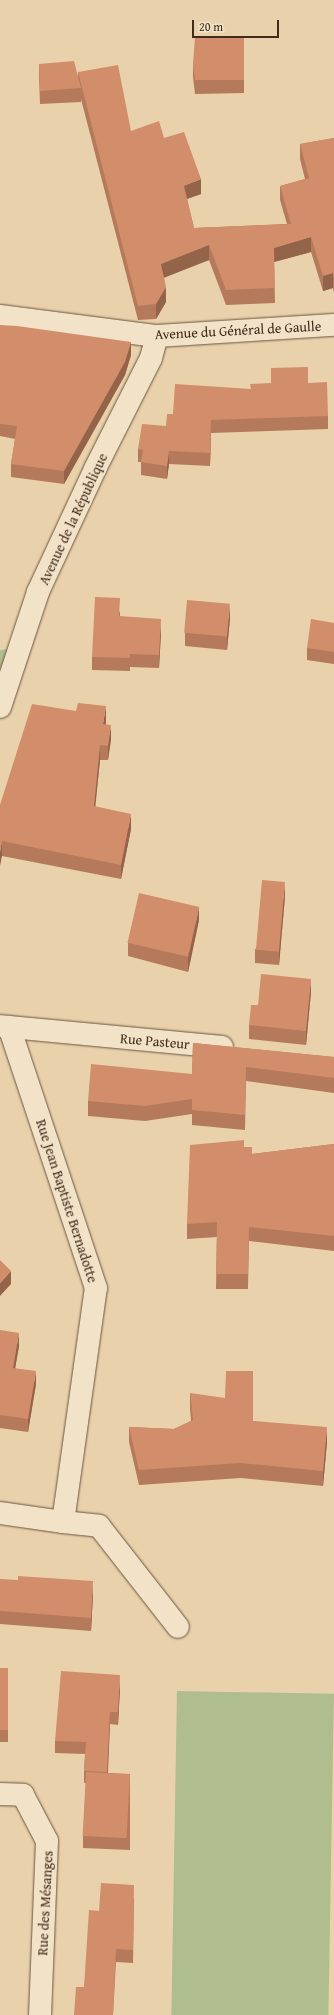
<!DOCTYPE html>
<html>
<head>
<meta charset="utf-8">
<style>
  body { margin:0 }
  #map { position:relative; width:334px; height:2015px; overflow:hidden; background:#e9d2ab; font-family:"Gentium Book Plus",serif }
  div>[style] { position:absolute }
  .green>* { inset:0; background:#b0bd8e; transform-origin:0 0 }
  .roads { filter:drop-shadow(0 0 1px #6b553f) drop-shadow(0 0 1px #6b553f) }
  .minor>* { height:22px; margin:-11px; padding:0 11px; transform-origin:11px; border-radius:11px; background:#f1e2c8 }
  .secondary>* { height:22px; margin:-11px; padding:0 11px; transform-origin:11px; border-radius:11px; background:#f1e2c8 }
  .wall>* { inset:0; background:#b5795b; transform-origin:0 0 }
  .shaded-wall>* { inset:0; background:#93634a }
  .building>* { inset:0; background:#d28d6a; transform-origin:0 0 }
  span { translate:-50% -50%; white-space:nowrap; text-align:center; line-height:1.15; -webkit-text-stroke:3.5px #f1e2c8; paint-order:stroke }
  .street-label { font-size:14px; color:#412b1b }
  .scale { position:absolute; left:192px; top:20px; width:87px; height:18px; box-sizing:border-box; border:2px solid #412b1b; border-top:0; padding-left:5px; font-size:12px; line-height:14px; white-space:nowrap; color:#412b1b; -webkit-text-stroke:3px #f1e2c8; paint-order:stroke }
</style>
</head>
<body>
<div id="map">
  <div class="green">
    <div style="clip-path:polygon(9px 649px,0 675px,0 650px)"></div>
    <div style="left:177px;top:1691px;width:157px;height:324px;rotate:1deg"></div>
  </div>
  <div class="roads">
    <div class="minor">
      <div style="left:0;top:707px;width:121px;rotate:-71.7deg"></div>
      <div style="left:38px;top:592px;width:136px;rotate:-65.1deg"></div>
      <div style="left:95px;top:469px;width:124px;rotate:-63.2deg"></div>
      <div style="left:151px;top:358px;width:23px;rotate:-75deg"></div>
      <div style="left:0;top:1026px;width:223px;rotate:5.4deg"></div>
      <div style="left:0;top:1513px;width:64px;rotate:8.1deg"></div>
      <div style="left:63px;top:1522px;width:236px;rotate:-82deg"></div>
      <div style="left:96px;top:1288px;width:275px;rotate:-108.4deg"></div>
      <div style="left:63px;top:1522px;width:36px;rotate:6deg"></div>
      <div style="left:99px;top:1526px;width:128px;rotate:52deg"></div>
      <div style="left:0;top:1794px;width:23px;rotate:2deg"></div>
      <div style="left:23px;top:1795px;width:52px;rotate:62.4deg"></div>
      <div style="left:47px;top:1841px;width:174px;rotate:92.3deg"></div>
    </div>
    <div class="secondary">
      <div style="left:0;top:316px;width:158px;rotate:7.3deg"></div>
      <div style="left:157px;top:336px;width:177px;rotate:-3.6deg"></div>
    </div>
  </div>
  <div class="wall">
    <div style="clip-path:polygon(244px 38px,244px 93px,195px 94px,193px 77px,193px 64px)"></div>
    <div style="clip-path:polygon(39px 64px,78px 76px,78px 72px,131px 131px,164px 138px,201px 194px,187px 199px,194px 228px,287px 224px,280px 200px,280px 186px,305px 179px,300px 159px,300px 144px,334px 138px,334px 293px,333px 288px,323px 291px,311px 252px,274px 262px,275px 303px,226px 305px,209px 260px,164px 277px,166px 302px,156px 319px,138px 320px,81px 99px,81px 102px,40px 104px,39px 77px)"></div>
    <div style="clip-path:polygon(0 325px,131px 355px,125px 375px,64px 484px,11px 477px,11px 464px,15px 439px,0 436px)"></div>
    <div style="clip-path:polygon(308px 383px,328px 416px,328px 429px,211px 433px,210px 466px,169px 464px,167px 479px,141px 475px,141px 462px,138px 462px,138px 449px,166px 426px,173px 414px,250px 389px)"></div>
    <div style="clip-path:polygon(120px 611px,120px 616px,161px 632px,159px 668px,130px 667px,130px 671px,92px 670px,92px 657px)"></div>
    <div style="clip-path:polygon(230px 618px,227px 650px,185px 646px,185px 633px)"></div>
    <div style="clip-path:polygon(334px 623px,334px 664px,307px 660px,307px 648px)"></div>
    <div style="clip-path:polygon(106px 721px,106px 724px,111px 739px,108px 760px,100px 760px,95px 806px,131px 829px,121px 879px,2px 856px,0 805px)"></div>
    <div style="clip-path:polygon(285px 896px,279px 965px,255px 963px,255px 950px)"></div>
    <div style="clip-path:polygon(199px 920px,188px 972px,128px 956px,128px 943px)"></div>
    <div style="clip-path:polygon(311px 992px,306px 1045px,249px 1039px,249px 1025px)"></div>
    <div style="clip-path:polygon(193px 1043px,334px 1057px,334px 1093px,246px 1081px,245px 1130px,192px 1125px,192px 1114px,145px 1121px,88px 1116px,88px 1101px,192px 1074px)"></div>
    <div style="clip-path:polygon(334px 1144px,334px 1251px,249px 1241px,248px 1289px,216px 1289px,217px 1237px,187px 1239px,187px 1224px,244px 1147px,252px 1154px)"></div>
    <div style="clip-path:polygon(0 1330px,19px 1346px,15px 1368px,36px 1384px,28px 1432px,0 1428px)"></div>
    <div style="clip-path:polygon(190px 1393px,253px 1421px,327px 1442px,323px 1486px,241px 1478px,139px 1485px,129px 1442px,129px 1427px,174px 1429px,191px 1421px,190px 1408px)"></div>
    <div style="clip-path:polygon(0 1579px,93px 1594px,91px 1631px,0 1624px)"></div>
    <div style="left:0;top:1668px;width:8px;height:74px"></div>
    <div style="clip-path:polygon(120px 1688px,118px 1725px,110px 1724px,108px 1773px,130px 1774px,130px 1850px,83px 1848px,83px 1836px,86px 1783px,84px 1783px,84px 1771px,85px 1754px,55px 1753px,55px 1741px)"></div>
    <div style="clip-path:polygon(134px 1898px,133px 1963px,116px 1962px,113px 2015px,74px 2015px,84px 1987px,99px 1911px)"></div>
  </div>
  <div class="shaded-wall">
    <div style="clip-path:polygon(201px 179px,201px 194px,184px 200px,184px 186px)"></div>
    <div style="clip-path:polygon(311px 237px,311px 252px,274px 262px,274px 248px)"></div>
    <div style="clip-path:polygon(209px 245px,209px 260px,161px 279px,161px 264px)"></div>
    <div style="clip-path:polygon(333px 273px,333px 288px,323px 291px,323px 276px)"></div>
    <div style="clip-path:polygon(166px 287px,166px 302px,156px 319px,156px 304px)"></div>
    <div style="clip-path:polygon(131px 342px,131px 355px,125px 375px,64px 484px,64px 471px)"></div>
    <div style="clip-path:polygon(211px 420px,211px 433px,210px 466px,210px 453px)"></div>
    <div style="clip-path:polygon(169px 451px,169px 464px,167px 479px,167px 466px)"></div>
    <div style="clip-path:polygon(230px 604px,230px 618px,227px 650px,227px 637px)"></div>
    <div style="clip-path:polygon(161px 619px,161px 632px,159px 668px,159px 655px)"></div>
    <div style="clip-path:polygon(106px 706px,106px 721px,103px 738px,103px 724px)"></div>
    <div style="clip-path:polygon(111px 725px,111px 739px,108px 760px,108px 746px)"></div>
    <div style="clip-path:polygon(100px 745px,100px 760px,94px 820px,94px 806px)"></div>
    <div style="clip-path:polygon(131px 814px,131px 829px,121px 879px,121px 865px)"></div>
    <div style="clip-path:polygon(2px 841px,2px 856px,0 866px,0 852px)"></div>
    <div style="clip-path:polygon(285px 882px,285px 896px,279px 965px,279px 952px)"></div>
    <div style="clip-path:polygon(199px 907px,199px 920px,188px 972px,188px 959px)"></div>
    <div style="clip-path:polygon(311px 979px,311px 992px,306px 1045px,306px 1031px)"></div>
    <div style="clip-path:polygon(11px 1271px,11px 1284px,0 1296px,0 1283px)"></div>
    <div style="clip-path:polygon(19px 1333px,19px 1346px,13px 1381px,13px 1368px)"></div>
    <div style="clip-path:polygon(36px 1371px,36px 1384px,28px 1432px,28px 1419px)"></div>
    <div style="clip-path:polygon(327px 1427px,327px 1442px,323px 1486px,323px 1471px)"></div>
    <div style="clip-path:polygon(93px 1581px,93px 1594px,91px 1631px,91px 1618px)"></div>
    <div style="clip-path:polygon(120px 1675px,120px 1688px,118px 1725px,118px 1712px)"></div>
    <div style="clip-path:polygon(110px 1712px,110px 1724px,107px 1784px,107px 1772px)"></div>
  </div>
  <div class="building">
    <div style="clip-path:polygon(195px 37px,244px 38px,244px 80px,195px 80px,193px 64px)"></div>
    <div style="clip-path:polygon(74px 61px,81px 88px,40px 91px,39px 64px)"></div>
    <div style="clip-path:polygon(118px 65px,131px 131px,159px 121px,164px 138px,184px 132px,201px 179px,184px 186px,194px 228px,291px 224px,280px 186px,309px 178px,300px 144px,334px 138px,334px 278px,333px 273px,323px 276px,311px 237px,274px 248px,275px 288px,226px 290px,209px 245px,161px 264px,166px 287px,156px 304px,138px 306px,78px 72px)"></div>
    <div style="clip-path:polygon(0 325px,17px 326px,131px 342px,125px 362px,64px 471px,11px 464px,17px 426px,0 424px)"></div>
    <div style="clip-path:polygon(308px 367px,308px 383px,327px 382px,328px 416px,211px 420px,210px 453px,169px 451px,167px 466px,141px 462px,143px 450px,138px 449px,142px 424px,166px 426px,167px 414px,173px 414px,175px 384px,251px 389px,250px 384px,271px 383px,271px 368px)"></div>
    <div style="clip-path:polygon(95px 597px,120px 598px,119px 616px,161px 619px,159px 655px,130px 654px,130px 658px,92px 657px)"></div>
    <div style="left:187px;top:600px;width:43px;height:33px;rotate:5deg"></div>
    <div style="clip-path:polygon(311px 619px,334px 623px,334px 652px,307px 648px)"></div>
    <div style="clip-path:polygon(78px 703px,106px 706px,103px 724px,111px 725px,108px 746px,100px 745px,94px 806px,131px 814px,121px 865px,2px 841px,0 852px,0 805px,32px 704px,76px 711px)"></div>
    <div style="left:262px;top:880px;width:23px;height:70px;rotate:5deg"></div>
    <div style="left:139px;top:893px;width:62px;height:51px;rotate:13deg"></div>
    <div style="clip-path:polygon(261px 974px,311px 979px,306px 1031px,249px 1025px,251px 1005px,258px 1005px)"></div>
    <div style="clip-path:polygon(193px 1043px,334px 1057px,334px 1078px,246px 1067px,245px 1115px,192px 1110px,192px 1099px,145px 1106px,88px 1101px,91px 1064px,192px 1074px)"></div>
    <div style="clip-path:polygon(244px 1140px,244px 1147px,252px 1147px,252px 1154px,334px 1144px,334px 1236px,249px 1227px,248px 1274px,216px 1274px,217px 1222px,187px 1224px,190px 1145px)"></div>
    <div style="clip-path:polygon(0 1260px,11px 1271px,0 1283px)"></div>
    <div style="clip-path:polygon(0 1330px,19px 1333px,13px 1368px,36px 1371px,28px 1419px,0 1415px)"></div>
    <div style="clip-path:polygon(226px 1371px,253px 1371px,253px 1421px,327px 1427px,323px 1471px,241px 1463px,139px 1470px,129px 1427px,174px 1429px,193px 1420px,190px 1393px,225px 1398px)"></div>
    <div style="clip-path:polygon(18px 1576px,93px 1581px,91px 1618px,0 1611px,0 1579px,18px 1580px)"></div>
    <div style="left:0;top:1668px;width:8px;height:62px"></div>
    <div style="clip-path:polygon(61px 1671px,120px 1675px,118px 1712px,110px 1712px,107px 1772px,84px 1771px,86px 1742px,55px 1741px)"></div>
    <div style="left:86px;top:1772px;width:44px;height:64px;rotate:3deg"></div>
    <div style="clip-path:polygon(101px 1883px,134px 1885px,133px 1950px,116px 1949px,113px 2015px,74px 2015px,76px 1987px,84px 1987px,89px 1910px,99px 1911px)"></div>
  </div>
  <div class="street-label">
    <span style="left:238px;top:330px;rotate:-3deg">Avenue du Général de Gaulle</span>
    <span style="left:73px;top:519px;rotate:-65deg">Avenue de la République</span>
    <span style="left:155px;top:1041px;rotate:5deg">Rue Pasteur</span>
    <span style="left:67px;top:1201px;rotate:72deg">Rue Jean Baptiste Bernadotte</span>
    <span style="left:45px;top:1903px;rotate:-87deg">Rue des Mésanges</span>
  </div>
  <div class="scale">20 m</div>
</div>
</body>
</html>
